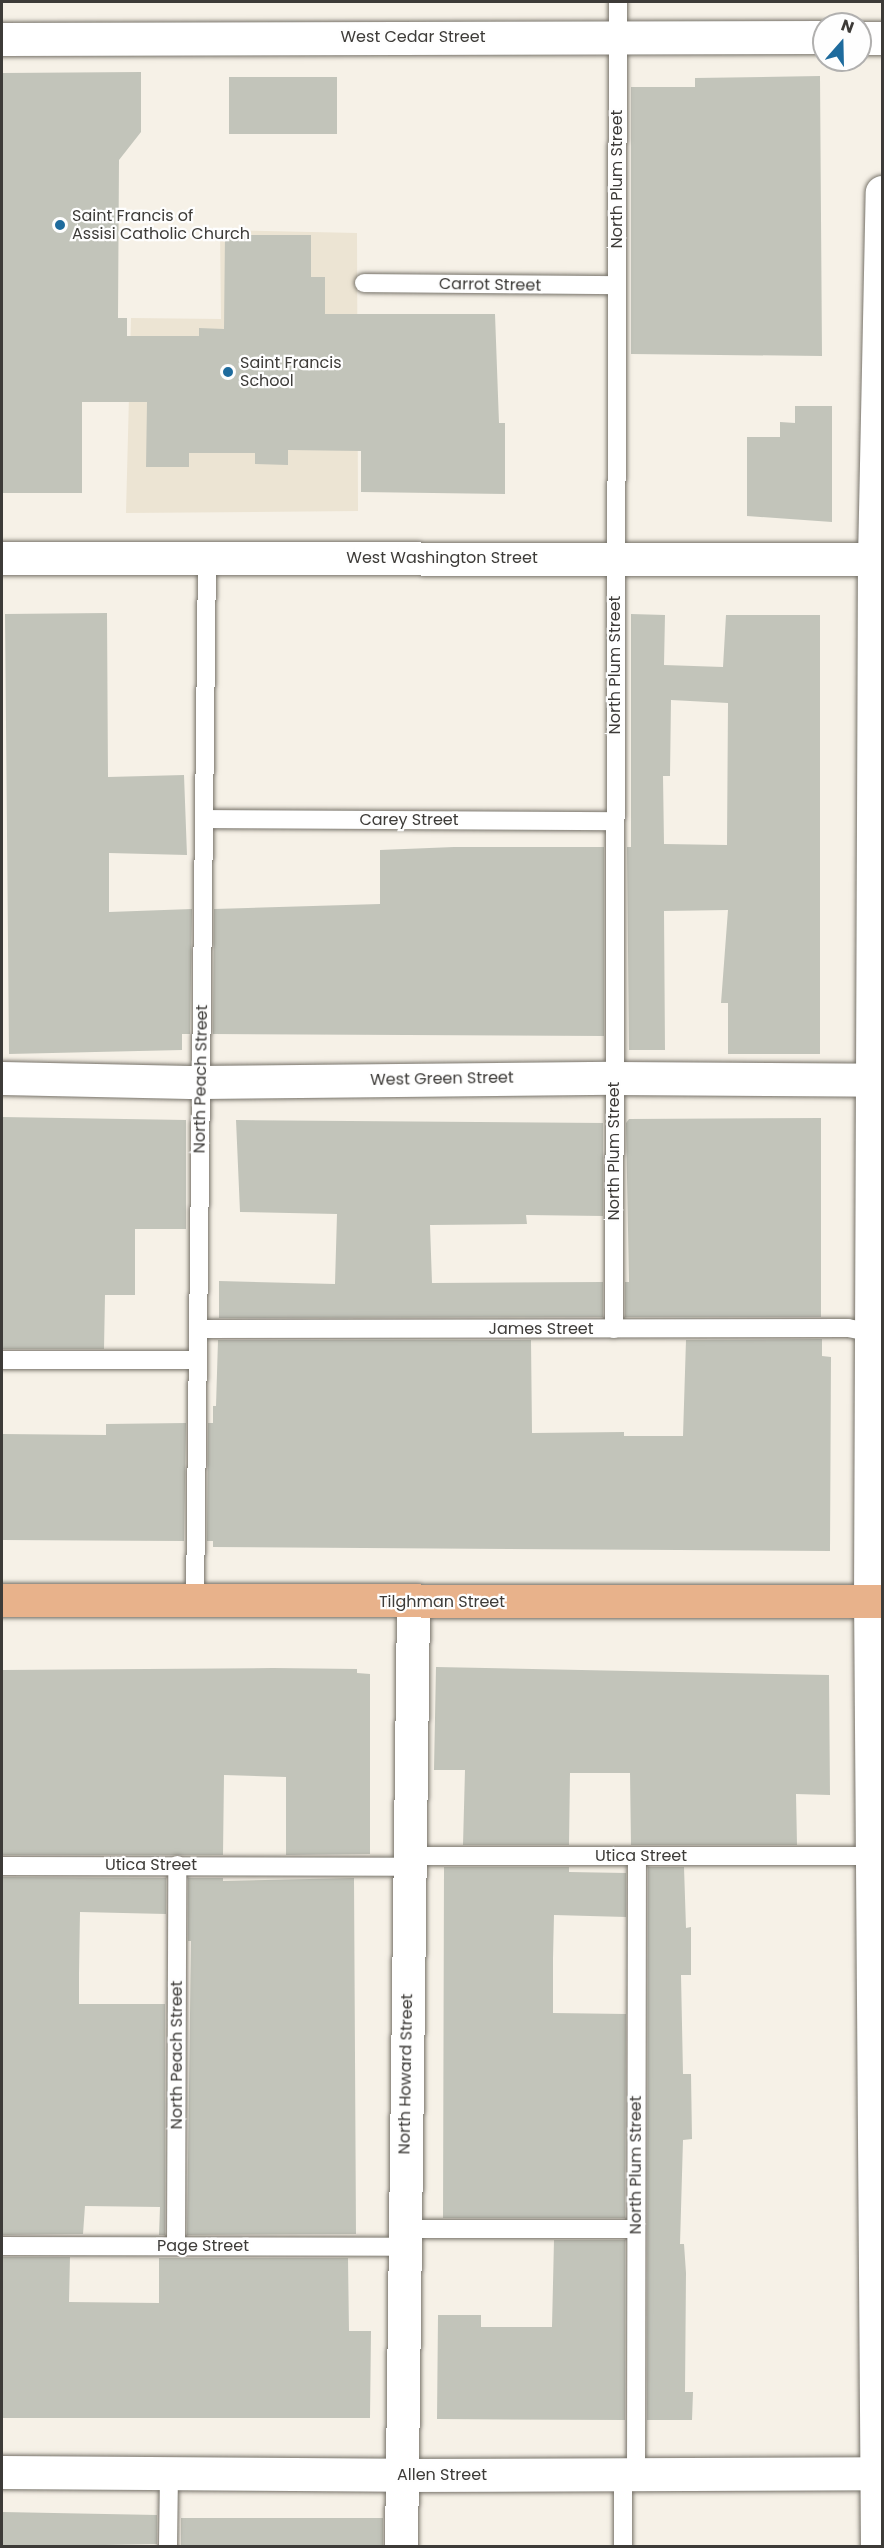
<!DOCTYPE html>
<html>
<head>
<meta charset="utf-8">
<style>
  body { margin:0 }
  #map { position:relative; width:884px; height:2548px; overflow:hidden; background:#f6f1e7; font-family:Poppins,sans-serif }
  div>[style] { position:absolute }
  .built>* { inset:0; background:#ece4d3 }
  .building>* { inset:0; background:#c2c4ba; transform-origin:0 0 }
  .roads { filter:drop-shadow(0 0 2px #767269) drop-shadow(0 0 2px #767269) }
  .lane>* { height:18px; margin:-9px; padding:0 9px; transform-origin:9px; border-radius:9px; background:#fff }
  .street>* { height:33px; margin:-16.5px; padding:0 16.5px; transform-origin:16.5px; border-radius:16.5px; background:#fff }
  .secondary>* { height:33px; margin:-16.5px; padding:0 16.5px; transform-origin:16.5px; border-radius:16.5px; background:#fff }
  .primary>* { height:33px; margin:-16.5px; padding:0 16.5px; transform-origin:16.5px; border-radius:16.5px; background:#e8b28b }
  .dots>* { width:16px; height:16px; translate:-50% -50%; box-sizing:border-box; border:3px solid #fefefe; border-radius:50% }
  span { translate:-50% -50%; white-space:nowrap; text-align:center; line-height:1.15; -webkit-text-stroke:4.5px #fefefe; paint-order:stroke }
  .street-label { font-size:16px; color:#3d3b38 }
  .poi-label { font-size:16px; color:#3d3b38 }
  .left { translate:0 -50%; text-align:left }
  .frame { position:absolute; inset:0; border:3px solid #3d3b38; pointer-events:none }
  .north { position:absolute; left:812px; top:12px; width:60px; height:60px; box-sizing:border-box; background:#fefefe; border:2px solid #b1b0af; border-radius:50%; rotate:20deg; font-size:16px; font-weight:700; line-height:24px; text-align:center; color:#3d3b38 }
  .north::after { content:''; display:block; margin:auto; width:21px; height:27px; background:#1e6b9d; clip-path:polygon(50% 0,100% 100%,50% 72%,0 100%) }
</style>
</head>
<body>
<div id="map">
  <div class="built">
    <div style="clip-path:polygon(220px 230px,357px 233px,358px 511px,126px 513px,131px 318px,221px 319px)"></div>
  </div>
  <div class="building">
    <div style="clip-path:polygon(141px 72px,141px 132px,119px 160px,118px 318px,127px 318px,127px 336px,199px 336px,199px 328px,224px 329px,225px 235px,311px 235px,311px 277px,325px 277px,325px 314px,495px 314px,499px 423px,505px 423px,505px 494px,361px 492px,361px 451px,288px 450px,288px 465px,255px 464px,255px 453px,189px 453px,189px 467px,146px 467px,147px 402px,82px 402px,82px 493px,2px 493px,2px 73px)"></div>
    <div style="clip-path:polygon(820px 76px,822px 356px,631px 354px,631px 87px,695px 87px,695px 78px)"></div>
    <div style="left:229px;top:77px;width:108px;height:57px"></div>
    <div style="clip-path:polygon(795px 406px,832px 406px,832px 522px,747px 516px,747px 437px,780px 437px,780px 422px,795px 423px)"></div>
    <div style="clip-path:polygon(107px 613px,108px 777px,184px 775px,187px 855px,109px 853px,109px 912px,192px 909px,190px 1034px,182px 1034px,182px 1050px,9px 1054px,5px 614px)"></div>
    <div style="clip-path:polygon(evenodd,631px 614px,665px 615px,664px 665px,723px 667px,726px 615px,820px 615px,820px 1054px,728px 1054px,728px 1003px,721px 1003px,728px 910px,664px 911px,665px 1050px,629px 1050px,627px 847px,631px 847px,631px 614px,671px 700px,728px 703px,727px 845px,664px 844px,663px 776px,670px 776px,671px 700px)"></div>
    <div style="clip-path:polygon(454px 847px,604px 847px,604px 1036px,213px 1034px,214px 909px,380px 904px,380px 850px)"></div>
    <div style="clip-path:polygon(2px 1117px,186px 1120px,186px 1229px,135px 1229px,135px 1295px,105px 1295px,104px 1349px,2px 1349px)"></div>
    <div style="clip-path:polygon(821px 1118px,821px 1317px,625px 1317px,625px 1282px,629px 1282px,626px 1123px,629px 1119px)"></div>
    <div style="clip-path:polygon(236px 1120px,603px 1123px,603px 1216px,526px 1215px,527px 1224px,430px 1225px,432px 1283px,603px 1282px,603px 1317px,219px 1318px,219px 1281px,335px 1284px,337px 1214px,240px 1212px)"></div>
    <div style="clip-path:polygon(822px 1339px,822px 1356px,831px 1357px,830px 1551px,213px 1547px,213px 1541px,207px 1541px,208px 1423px,213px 1423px,213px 1406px,216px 1406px,218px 1340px,531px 1340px,532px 1433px,624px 1432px,624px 1436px,683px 1436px,686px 1340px)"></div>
    <div style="clip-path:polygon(186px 1423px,184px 1541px,2px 1540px,2px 1434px,106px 1435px,106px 1424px)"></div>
    <div style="clip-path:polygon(436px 1667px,829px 1675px,830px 1795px,796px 1794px,797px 1845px,631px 1845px,630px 1773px,570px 1773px,569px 1845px,463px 1845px,465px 1770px,434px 1770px)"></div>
    <div style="clip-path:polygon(273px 1668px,357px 1669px,357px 1673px,370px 1674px,370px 1854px,286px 1855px,286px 1777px,224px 1775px,223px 1855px,2px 1855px,2px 1670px)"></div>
    <div style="clip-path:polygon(444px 1867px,569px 1867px,569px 1872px,626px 1873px,626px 1917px,554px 1915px,553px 1959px,553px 2013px,626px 2014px,625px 2218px,443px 2218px)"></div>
    <div style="clip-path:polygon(648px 1867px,684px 1867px,686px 1928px,691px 1927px,691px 1975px,681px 1975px,683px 2074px,691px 2074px,692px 2139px,683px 2140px,680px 2244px,684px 2244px,686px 2273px,685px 2392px,693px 2392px,692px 2420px,647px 2420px)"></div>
    <div style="clip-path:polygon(2px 1877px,166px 1878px,166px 1914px,80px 1912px,79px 1974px,79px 2004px,165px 2004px,165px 2235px,159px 2235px,160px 2207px,85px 2206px,83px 2234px,2px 2235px)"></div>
    <div style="clip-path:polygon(188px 1878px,223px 1878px,223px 1881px,354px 1878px,356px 2234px,187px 2235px,191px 1941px,188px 1941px)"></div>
    <div style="clip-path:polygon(554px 2240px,625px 2240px,625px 2420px,437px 2419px,438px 2315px,481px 2315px,481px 2327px,552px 2327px)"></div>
    <div style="clip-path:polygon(2px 2257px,70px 2257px,69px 2302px,159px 2303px,159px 2258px,348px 2258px,349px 2331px,371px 2331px,370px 2418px,2px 2418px)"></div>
    <div style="clip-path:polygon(2px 2512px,157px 2515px,157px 2544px,2px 2547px)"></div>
    <div style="left:181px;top:2518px;width:202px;height:29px"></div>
  </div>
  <div class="roads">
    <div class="lane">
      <div style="left:364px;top:283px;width:253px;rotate:0.5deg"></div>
      <div style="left:204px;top:819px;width:411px;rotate:0.3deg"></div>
      <div style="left:198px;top:1329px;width:650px;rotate:-0.09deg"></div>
      <div style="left:848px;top:1328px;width:31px;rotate:11deg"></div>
      <div style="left:614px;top:1329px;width:1327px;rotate:-89.83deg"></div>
      <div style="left:2px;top:1360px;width:196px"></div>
      <div style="left:195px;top:1599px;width:1041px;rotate:-89.34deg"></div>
      <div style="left:409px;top:1856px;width:463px"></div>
      <div style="left:2px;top:1866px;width:407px;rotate:0.1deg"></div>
      <div style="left:404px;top:2229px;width:232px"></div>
      <div style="left:2px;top:2246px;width:402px;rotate:0.1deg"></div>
      <div style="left:176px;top:2246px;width:381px;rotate:-89.8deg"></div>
      <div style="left:623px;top:2474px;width:72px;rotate:90deg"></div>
      <div style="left:636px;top:2474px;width:618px;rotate:-89.91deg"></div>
      <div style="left:168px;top:2546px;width:73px;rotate:-89.2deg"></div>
    </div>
    <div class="street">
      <div style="left:860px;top:38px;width:22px"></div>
      <div style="left:2px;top:39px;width:822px;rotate:-0.14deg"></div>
      <div style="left:2px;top:558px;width:880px;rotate:0.07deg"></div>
      <div style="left:2px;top:1078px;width:199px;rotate:1.2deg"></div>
      <div style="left:201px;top:1082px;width:413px;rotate:-0.6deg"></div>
      <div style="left:614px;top:1078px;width:268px;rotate:0.4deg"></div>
      <div style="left:401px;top:2546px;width:944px;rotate:-89.27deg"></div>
      <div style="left:877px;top:2546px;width:945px;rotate:-90.42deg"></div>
      <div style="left:870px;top:1601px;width:1042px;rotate:-89.78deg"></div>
      <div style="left:874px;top:559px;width:367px;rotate:-88.8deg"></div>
    </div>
    <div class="secondary">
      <div style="left:2px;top:2472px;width:400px;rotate:0.4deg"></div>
      <div style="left:402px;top:2475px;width:480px;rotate:-0.2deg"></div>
    </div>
    <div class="primary">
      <div style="left:2px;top:1600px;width:880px;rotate:0.07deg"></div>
    </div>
  </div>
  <div class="dots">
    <div style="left:60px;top:225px;background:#1e6b9d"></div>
    <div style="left:228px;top:372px;background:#1e6b9d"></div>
  </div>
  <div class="street-label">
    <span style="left:413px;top:37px">West Cedar Street</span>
    <span style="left:617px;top:179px;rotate:-90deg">North Plum Street</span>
    <span style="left:490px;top:285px;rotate:1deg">Carrot Street</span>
    <span style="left:442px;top:558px">West Washington Street</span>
    <span style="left:615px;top:665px;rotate:-90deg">North Plum Street</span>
    <span style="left:409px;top:820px">Carey Street</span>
    <span style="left:201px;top:1079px;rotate:-89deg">North Peach Street</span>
    <span style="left:442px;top:1079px;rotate:-1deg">West Green Street</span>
    <span style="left:614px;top:1151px;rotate:-90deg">North Plum Street</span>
    <span style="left:541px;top:1329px">James Street</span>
    <span style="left:442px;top:1602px">Tilghman Street</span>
    <span style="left:641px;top:1856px">Utica Street</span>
    <span style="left:151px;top:1865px">Utica Street</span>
    <span style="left:177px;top:2055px;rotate:-90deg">North Peach Street</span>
    <span style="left:406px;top:2074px;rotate:-89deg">North Howard Street</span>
    <span style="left:636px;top:2165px;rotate:-90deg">North Plum Street</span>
    <span style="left:203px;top:2246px">Page Street</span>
    <span style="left:442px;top:2475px">Allen Street</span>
  </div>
  <div class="poi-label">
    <span class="left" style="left:72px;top:225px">Saint Francis of<br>Assisi Catholic Church</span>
    <span class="left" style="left:240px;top:372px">Saint Francis<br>School</span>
  </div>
  <div class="frame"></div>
  <div class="north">N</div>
</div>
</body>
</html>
